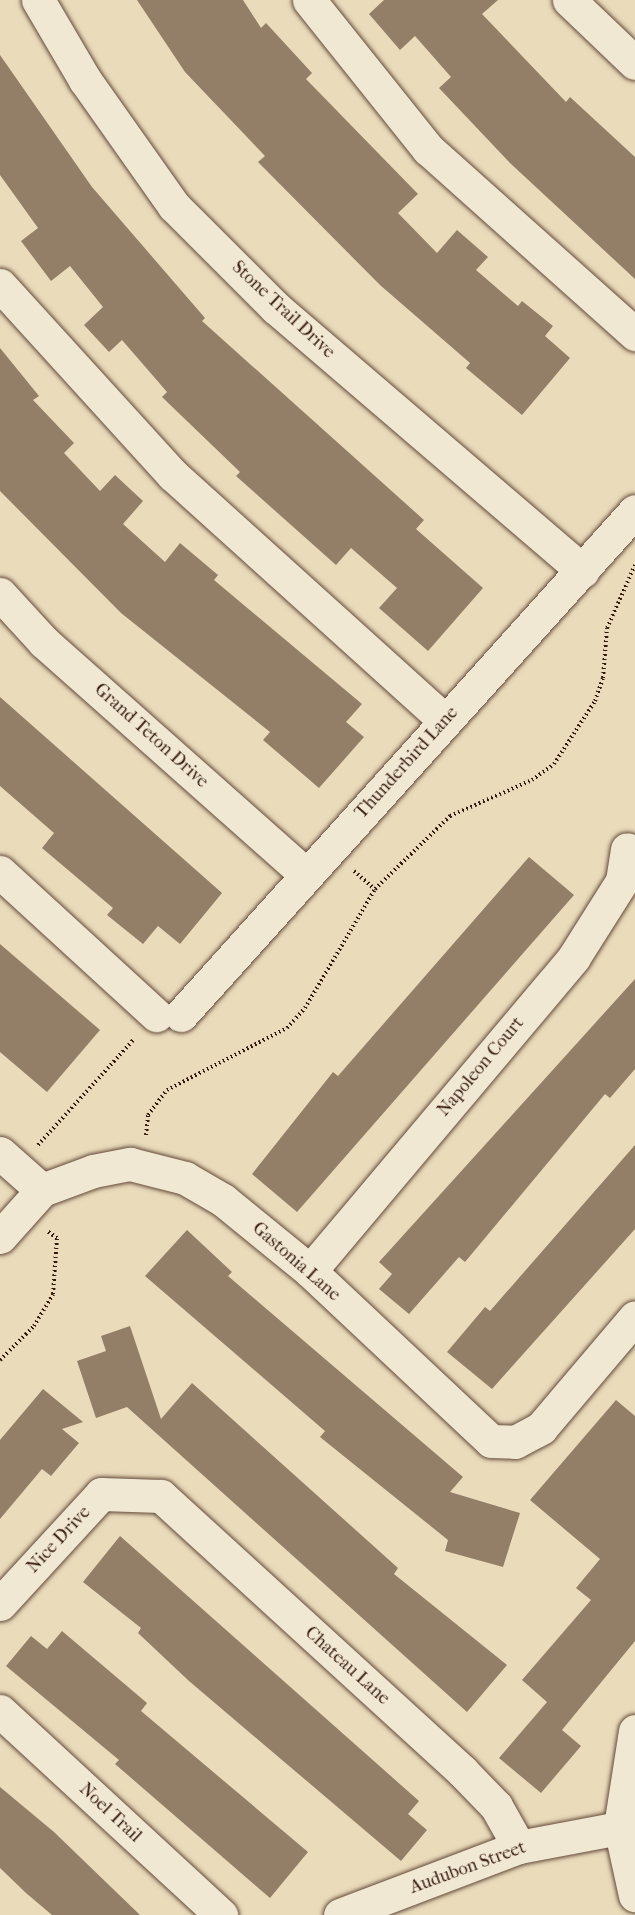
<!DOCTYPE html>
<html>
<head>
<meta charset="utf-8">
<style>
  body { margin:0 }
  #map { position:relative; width:635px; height:1915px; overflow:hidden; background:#eadbbb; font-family:"IM FELL French Canon",serif }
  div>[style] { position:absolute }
  .building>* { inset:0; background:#937e68 }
  .path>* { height:4px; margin-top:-2px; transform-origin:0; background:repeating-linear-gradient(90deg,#34190f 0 1.5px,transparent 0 4.5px) }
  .roads { filter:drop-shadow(0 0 2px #624a3a) drop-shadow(0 0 2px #624a3a) }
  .minor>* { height:33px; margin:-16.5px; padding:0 16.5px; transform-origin:16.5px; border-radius:16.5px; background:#f1e8d3 }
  span { translate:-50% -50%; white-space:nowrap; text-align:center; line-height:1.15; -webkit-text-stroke:4.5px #f1e8d3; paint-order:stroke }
  .street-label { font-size:18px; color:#34190f }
</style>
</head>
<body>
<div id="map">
  <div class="building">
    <div style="clip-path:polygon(137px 0,243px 0,261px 28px,266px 23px,312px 73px,306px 79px,418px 194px,398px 213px,437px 253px,457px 230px,488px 257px,476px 270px,518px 306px,522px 301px,553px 326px,545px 336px,570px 358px,522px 415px,466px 368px,470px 363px,380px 285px,258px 162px,265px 156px,185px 72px)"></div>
    <div style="clip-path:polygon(384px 0,498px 0,482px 14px,566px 102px,570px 97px,635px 157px,635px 279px,510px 163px,439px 88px,451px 77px,415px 36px,400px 50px,369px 14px)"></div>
    <div style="clip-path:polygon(0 55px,92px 187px,205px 318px,202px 321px,424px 520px,416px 529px,483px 588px,428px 651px,379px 608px,397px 588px,351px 548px,336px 565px,236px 476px,240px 472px,162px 397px,167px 392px,122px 340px,109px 352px,84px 325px,103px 307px,70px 266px,51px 281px,21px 241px,38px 228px,0 175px)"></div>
    <div style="clip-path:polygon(0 348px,39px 396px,33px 400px,74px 443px,64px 453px,100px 491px,115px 475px,143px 501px,123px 524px,165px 562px,180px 543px,218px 575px,214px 580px,362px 704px,346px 722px,364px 737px,319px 788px,263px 740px,270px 732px,121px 613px,0 491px)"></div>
    <div style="clip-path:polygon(0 697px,222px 893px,180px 944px,158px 926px,143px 944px,107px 915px,113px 908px,42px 848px,54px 833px,0 786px)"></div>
    <div style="clip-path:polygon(529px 857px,574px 895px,297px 1212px,252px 1174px,333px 1072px,338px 1076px)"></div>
    <div style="clip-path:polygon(0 944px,100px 1030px,47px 1092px,0 1052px)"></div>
    <div style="clip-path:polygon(635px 979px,635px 1069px,610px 1098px,605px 1094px,465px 1262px,459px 1257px,409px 1314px,379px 1289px,392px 1274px,379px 1262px)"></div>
    <div style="clip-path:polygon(635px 1145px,635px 1229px,492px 1389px,447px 1352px,485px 1307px,490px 1311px)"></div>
    <div style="clip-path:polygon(187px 1230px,232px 1272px,228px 1276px,463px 1477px,450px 1492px,520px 1513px,503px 1567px,445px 1551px,448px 1540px,320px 1437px,325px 1431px,145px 1276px)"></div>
    <div style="clip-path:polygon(130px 1326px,161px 1419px,192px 1383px,398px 1568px,394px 1574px,507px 1665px,467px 1712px,127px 1407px,96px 1418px,77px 1361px,106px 1351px,101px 1336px)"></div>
    <div style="clip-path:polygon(43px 1389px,83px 1422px,62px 1429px,79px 1443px,51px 1476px,42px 1469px,0 1519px,0 1440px)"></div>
    <div style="clip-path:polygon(616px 1400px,635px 1416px,635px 1641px,562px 1730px,581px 1746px,541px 1793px,499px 1758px,547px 1702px,522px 1680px,591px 1600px,576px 1588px,600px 1559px,530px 1500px)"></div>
    <div style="clip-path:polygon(120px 1536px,419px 1801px,408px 1814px,427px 1830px,401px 1861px,189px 1681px,138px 1633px,141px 1628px,83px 1582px)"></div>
    <div style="clip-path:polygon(62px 1631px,147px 1703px,141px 1711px,308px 1852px,270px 1898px,115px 1764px,119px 1760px,6px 1666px,31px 1636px,47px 1649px)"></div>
    <div style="clip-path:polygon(0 1787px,54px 1832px,140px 1915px,52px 1915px,26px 1893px,0 1868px)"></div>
  </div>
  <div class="path">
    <div style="left:354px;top:871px;width:28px;rotate:41deg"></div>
    <div style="left:146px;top:1135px;width:20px;rotate:-84deg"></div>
    <div style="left:148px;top:1115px;width:31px;rotate:-53deg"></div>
    <div style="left:167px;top:1090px;width:135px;rotate:-27.3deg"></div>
    <div style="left:287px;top:1028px;width:27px;rotate:-48deg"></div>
    <div style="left:305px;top:1008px;width:138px;rotate:-59.5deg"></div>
    <div style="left:375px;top:889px;width:105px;rotate:-44.2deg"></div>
    <div style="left:450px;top:816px;width:90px;rotate:-23.7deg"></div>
    <div style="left:532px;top:780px;width:27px;rotate:-36deg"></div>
    <div style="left:554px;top:764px;width:75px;rotate:-56.9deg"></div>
    <div style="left:595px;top:701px;width:24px;rotate:-71deg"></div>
    <div style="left:603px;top:678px;width:50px;rotate:-85.4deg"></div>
    <div style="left:607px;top:628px;width:69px;rotate:-66deg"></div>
    <div style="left:38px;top:1145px;width:143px;rotate:-47.8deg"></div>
    <div style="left:0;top:1360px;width:48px;rotate:-45deg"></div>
    <div style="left:34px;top:1326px;width:37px;rotate:-59deg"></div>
    <div style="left:53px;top:1294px;width:56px;rotate:-85.9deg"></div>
    <div style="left:57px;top:1238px;width:12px;rotate:-145deg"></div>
  </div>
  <div class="roads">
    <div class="minor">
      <div style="left:38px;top:0;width:93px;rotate:59.6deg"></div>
      <div style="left:85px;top:80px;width:154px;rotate:54.8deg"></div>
      <div style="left:174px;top:206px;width:144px;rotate:45deg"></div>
      <div style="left:276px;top:308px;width:404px;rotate:40.6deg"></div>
      <div style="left:309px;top:0;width:191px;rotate:51.4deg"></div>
      <div style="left:428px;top:149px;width:278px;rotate:41.8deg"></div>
      <div style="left:569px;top:0;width:91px;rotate:43.7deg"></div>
      <div style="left:0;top:285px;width:257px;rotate:47.7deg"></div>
      <div style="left:173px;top:475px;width:367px;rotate:42.1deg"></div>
      <div style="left:0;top:594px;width:65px;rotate:47.5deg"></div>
      <div style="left:44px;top:642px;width:349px;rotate:41.6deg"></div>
      <div style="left:0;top:872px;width:212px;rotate:42.5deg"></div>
      <div style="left:181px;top:1015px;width:678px;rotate:-47.99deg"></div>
      <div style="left:0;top:1153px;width:56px;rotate:41.4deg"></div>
      <div style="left:0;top:1237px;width:63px;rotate:-48.2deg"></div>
      <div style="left:42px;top:1190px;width:54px;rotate:-20.4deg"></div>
      <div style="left:93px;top:1171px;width:38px;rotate:-11deg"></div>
      <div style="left:130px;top:1164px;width:57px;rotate:14.3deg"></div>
      <div style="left:185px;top:1178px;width:44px;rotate:30.1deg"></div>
      <div style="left:223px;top:1200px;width:112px;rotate:39.2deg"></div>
      <div style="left:310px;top:1271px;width:248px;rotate:43.2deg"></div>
      <div style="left:491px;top:1441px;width:24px;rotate:2deg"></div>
      <div style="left:515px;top:1442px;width:30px;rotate:-28deg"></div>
      <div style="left:541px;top:1428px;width:145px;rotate:-49.7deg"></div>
      <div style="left:310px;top:1271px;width:410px;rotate:-49.9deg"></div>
      <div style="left:574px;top:957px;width:90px;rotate:-57.7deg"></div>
      <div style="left:622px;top:881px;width:32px;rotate:-81deg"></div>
      <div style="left:0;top:1604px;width:149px;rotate:-47.4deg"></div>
      <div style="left:101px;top:1494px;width:60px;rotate:1.9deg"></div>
      <div style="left:161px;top:1496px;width:408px;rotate:42.4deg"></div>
      <div style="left:462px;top:1771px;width:49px;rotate:45.8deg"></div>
      <div style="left:496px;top:1806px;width:47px;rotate:60.7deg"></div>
      <div style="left:0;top:1711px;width:301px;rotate:42.7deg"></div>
      <div style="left:635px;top:1731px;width:97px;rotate:98.9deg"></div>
      <div style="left:620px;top:1827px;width:70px;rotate:77.6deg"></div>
      <div style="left:340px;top:1915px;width:191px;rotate:-20.8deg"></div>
      <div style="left:519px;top:1847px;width:118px;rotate:-10.7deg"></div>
    </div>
  </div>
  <div class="street-label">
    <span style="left:283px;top:310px;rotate:43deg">Stone Trail Drive</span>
    <span style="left:151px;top:736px;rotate:42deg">Grand Teton Drive</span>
    <span style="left:407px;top:763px;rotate:-48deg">Thunderbird Lane</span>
    <span style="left:481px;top:1067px;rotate:-50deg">Napoleon Court</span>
    <span style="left:296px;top:1262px;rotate:41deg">Gastonia Lane</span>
    <span style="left:59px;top:1540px;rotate:-47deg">Nice Drive</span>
    <span style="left:347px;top:1666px;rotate:42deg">Chateau Lane</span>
    <span style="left:110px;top:1813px;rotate:43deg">Noel Trail</span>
    <span style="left:468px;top:1868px;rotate:-20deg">Audubon Street</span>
  </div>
</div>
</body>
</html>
